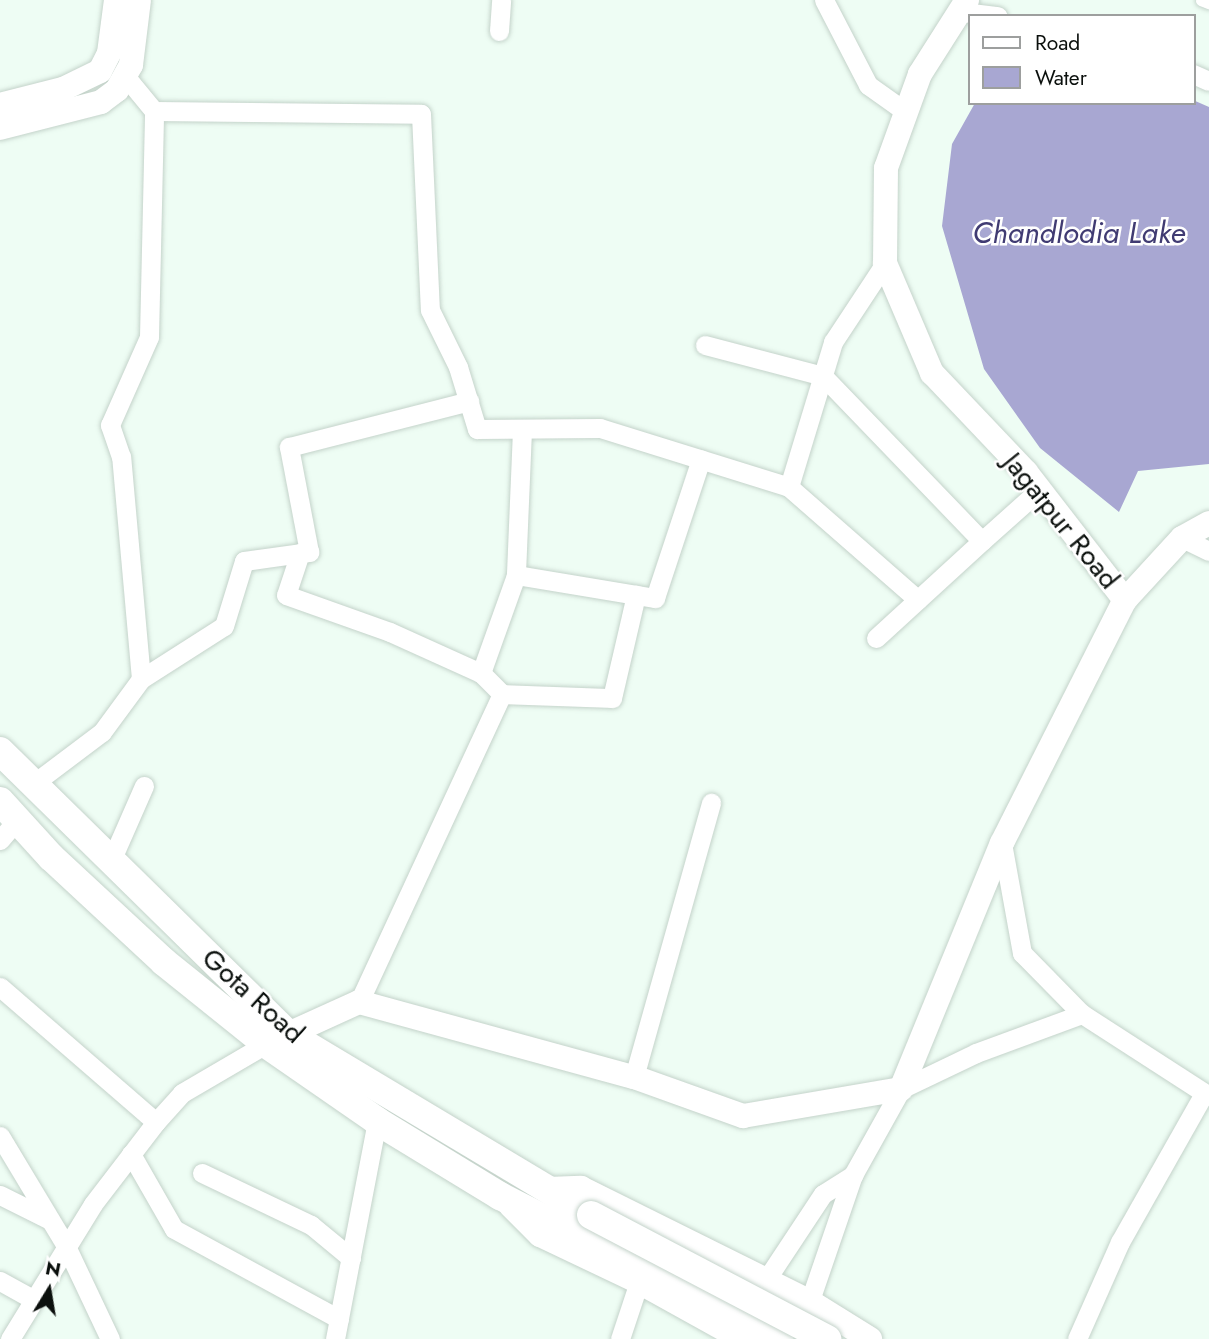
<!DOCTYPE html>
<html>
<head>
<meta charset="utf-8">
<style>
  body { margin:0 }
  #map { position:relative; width:1209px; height:1339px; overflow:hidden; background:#eefdf4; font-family:Jost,sans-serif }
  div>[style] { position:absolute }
  .water>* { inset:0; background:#a8a7d2 }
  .roads { filter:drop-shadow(0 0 2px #c4d3ca) drop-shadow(0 0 2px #c4d3ca) }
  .service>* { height:10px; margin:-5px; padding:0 5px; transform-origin:5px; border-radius:5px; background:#fff }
  .minor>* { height:19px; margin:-9.5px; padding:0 9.5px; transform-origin:9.5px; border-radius:9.5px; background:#fff }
  .tertiary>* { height:24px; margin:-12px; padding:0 12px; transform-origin:12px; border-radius:12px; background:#fff }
  .secondary>* { height:28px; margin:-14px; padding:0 14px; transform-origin:14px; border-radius:14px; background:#fff }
  .bridges { filter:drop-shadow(0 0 2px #c4d3ca) drop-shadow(0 0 2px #c4d3ca) }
  .secondary-bridge>* { height:28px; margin:-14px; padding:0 14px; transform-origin:14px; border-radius:14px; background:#fff }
  span { translate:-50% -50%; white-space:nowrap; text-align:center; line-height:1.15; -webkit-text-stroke:5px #fff; paint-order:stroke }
  .street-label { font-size:28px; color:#0b100d }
  .water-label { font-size:30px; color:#403b72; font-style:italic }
  .legend { position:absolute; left:968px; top:14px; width:228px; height:91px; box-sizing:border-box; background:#fff; border:2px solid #9d9f9e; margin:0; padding:9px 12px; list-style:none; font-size:21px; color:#0b100d }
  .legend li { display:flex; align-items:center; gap:14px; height:35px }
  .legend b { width:35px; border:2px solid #9d9f9e }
  .north { position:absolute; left:14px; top:1255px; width:70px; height:70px; -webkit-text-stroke:5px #fff; paint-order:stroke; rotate:11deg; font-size:19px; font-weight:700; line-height:28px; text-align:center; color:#0b100d }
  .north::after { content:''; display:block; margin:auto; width:24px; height:32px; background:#0b100d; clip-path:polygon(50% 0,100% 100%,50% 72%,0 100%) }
</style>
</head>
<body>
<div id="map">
  <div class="water">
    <div style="clip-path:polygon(1193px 100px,1209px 107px,1209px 464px,1138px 471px,1119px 512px,1040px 448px,984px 369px,942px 226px,952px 144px,975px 103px)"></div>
  </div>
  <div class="roads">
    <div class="service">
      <div style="left:1201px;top:1px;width:9px;rotate:21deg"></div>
    </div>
    <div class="minor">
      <div style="left:824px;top:0;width:96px;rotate:62.6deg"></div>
      <div style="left:868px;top:85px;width:47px;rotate:35.4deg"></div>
      <div style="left:963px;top:12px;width:35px;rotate:7deg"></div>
      <div style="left:499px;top:31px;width:31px;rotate:-86deg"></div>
      <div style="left:1193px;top:74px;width:17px;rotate:24deg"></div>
      <div style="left:126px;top:77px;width:44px;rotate:50.5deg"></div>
      <div style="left:154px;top:111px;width:267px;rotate:0.6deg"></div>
      <div style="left:421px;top:114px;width:196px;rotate:87.4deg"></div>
      <div style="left:430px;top:310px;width:64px;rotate:63.8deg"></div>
      <div style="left:458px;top:367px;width:65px;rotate:73deg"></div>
      <div style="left:477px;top:429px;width:123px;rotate:-0.5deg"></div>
      <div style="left:600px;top:428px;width:198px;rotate:17.3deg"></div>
      <div style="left:789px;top:487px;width:152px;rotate:-73.1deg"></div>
      <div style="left:833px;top:342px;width:95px;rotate:-56.6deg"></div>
      <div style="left:705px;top:345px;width:122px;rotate:14.7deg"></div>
      <div style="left:823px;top:376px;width:229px;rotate:46.1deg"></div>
      <div style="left:982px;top:541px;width:76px;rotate:-41.8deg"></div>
      <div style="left:522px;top:430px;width:145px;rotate:92.4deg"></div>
      <div style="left:516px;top:575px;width:141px;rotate:9.4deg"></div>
      <div style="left:655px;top:598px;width:146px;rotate:-71.7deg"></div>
      <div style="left:789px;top:487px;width:171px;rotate:41.2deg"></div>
      <div style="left:1182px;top:538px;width:30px;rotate:26deg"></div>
      <div style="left:300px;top:553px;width:44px;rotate:108.4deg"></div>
      <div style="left:286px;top:595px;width:110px;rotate:19.6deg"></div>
      <div style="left:390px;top:632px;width:100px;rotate:24.3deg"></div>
      <div style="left:876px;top:638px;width:144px;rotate:-42.5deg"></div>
      <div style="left:141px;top:679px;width:98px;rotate:-32.6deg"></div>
      <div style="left:224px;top:626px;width:68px;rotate:-72.9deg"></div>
      <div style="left:244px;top:561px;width:66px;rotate:-7.9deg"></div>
      <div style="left:309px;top:552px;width:107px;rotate:-100.8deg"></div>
      <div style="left:289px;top:447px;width:186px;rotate:-14.3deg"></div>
      <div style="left:502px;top:694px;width:110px;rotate:2.1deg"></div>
      <div style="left:612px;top:698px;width:106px;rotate:-76.9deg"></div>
      <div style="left:33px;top:784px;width:86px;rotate:-37deg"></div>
      <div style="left:102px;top:732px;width:66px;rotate:-53.7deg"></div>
      <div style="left:141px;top:679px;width:223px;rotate:-95.1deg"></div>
      <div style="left:121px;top:457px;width:34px;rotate:-109deg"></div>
      <div style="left:110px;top:425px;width:96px;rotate:-66.1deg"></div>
      <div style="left:149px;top:337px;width:226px;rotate:-88.7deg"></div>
      <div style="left:0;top:840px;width:26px;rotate:-50deg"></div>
      <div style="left:1002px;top:843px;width:112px;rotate:79.7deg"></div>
      <div style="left:1022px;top:953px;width:86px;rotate:45.5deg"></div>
      <div style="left:1082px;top:1014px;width:151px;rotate:32.8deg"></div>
      <div style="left:111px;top:861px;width:82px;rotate:-66.3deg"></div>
      <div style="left:0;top:987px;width:206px;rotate:40.9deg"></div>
      <div style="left:359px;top:1002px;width:340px;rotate:-65.1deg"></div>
      <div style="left:502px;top:694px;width:30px;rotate:-135deg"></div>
      <div style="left:481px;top:673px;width:104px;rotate:-70.3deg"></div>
      <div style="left:634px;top:1077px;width:285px;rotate:-74.3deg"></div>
      <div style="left:0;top:1136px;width:128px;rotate:59deg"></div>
      <div style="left:66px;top:1246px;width:103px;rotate:64.7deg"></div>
      <div style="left:131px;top:1154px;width:86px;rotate:60.2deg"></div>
      <div style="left:174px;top:1229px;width:188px;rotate:28.6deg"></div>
      <div style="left:202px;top:1173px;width:121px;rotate:25.5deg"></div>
      <div style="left:311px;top:1225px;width:52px;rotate:39.5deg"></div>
      <div style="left:0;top:1195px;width:56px;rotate:26.6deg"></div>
      <div style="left:766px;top:1280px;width:103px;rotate:-56.5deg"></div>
      <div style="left:823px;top:1194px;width:36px;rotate:-32deg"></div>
      <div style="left:0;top:1281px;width:38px;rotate:29deg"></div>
      <div style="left:806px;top:1312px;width:145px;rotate:-71.1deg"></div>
      <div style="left:853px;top:1175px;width:98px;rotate:-60.8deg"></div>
      <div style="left:901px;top:1089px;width:83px;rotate:-25.6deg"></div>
      <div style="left:976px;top:1053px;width:113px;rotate:-20.2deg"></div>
      <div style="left:10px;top:1339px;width:158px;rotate:-58.4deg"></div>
      <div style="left:93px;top:1204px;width:103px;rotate:-52.5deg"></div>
      <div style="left:156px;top:1122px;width:39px;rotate:-48deg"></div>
      <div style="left:182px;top:1093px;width:97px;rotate:-30.3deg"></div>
      <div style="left:335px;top:1339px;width:222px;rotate:-79.1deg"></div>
      <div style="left:620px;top:1339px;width:60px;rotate:-71.6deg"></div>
      <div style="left:1077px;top:1339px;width:106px;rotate:-66.1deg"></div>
      <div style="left:1120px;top:1242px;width:169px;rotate:-60.5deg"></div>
    </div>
    <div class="tertiary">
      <div style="left:967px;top:0;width:88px;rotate:122.4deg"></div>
      <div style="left:920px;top:74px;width:100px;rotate:109.9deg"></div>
      <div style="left:886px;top:168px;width:95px;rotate:90.6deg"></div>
      <div style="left:885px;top:263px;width:120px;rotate:66.9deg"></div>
      <div style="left:932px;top:373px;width:137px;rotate:46.5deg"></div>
      <div style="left:1026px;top:472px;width:162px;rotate:52.3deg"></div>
      <div style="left:0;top:105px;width:65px;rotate:-14.3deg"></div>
      <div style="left:63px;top:89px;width:41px;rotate:-25.9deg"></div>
      <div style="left:100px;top:71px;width:20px;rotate:-63deg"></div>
      <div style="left:109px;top:53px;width:53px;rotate:-82.5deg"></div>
      <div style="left:0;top:128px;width:104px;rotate:-14.4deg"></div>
      <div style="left:101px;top:102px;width:20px;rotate:-37deg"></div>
      <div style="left:117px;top:90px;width:29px;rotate:-61deg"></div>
      <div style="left:131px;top:65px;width:65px;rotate:-83deg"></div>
      <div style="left:273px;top:1041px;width:94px;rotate:-24.4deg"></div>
      <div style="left:359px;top:1002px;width:285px;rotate:15.3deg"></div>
      <div style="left:634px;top:1077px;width:116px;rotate:19.7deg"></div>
      <div style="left:743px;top:1116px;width:160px;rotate:-9.7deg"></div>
      <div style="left:901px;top:1089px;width:266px;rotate:-67.7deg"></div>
      <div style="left:1002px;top:843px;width:272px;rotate:-63.2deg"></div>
      <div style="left:1125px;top:600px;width:84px;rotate:-47.4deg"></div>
      <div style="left:1182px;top:538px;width:31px;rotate:-29deg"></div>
      <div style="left:547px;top:1189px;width:34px;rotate:-2deg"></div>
      <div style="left:581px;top:1188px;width:254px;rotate:26.4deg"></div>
      <div style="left:809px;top:1301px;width:72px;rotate:31.9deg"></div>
      <div style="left:511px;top:1206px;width:41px;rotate:45deg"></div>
      <div style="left:540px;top:1235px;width:110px;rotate:25.4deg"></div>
      <div style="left:639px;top:1282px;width:118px;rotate:29deg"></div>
    </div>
    <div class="secondary">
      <div style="left:0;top:751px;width:404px;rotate:44.5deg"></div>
      <div style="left:288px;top:1034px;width:353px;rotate:30.9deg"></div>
      <div style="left:0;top:801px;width:76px;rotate:47.7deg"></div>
      <div style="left:51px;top:857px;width:154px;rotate:42.9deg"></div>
      <div style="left:164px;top:962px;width:131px;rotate:38.8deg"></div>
      <div style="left:266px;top:1044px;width:135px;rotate:34.7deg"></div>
      <div style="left:377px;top:1121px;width:144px;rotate:31.4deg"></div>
      <div style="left:500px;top:1196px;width:314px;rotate:27.1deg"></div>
    </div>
  </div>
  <div class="bridges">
    <div class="secondary-bridge">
      <div style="left:591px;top:1215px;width:267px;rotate:27.7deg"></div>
    </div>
  </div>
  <div class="street-label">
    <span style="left:1061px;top:521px;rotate:51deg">Jagatpur Road</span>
    <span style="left:253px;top:996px;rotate:42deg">Gota Road</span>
  </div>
  <div class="water-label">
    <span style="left:1079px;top:233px">Chandlodia Lake</span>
  </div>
  <ul class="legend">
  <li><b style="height:9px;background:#fff"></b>Road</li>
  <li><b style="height:19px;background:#a8a7d2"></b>Water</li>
  </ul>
  <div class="north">N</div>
</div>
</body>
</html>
